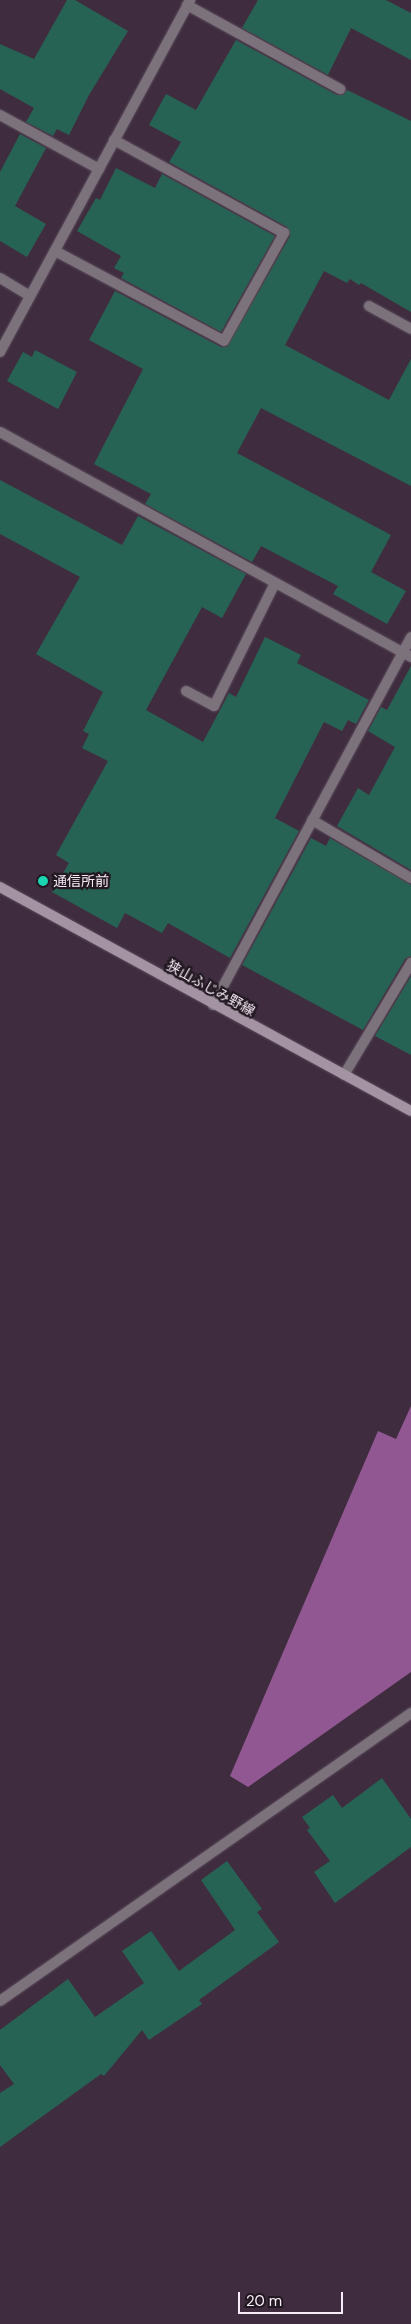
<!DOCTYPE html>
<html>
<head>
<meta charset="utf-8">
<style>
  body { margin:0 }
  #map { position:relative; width:411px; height:2324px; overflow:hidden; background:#3f2d3f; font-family:"DM Sans","Noto Sans JP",sans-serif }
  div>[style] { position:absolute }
  .water>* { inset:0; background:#915792 }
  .building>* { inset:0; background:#276354 }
  .roads { filter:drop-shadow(0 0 1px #5d4c5d) drop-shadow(0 0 1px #5d4c5d) }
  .service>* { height:10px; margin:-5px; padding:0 5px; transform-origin:5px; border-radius:5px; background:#7b727b }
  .minor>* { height:10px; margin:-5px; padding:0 5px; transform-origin:5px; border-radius:5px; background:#7b727b }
  .secondary>* { height:10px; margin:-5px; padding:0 5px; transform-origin:5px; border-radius:5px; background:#a494a3 }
  .dots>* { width:14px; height:14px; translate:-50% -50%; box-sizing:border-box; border:2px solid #211821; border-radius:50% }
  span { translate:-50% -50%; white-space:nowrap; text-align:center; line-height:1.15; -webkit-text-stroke:4.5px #211821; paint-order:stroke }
  .poi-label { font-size:14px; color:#f8ecf8 }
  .left { translate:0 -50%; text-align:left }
  .street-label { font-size:14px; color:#f8ecf8 }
  .scale { position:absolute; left:238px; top:2292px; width:105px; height:22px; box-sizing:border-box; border:2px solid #f8ecf8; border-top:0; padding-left:6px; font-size:15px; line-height:18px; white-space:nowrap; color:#f8ecf8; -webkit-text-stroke:4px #211821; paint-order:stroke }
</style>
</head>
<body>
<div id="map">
  <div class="water">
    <div style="clip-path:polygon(411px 1406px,411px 1672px,248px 1787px,230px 1776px,378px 1431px,396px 1439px)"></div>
  </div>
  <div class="building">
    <div style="clip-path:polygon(67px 0,75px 0,128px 31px,89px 95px,69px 135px,57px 129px,53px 136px,26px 122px,34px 108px,0 89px,0 44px,34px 59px)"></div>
    <div style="clip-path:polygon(258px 0,386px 0,411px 13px,411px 60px,351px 28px,328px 75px,242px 28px)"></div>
    <div style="clip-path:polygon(236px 40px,337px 95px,343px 95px,347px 90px,411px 121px,411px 312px,361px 283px,359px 285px,350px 279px,347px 283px,324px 271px,285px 345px,389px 400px,411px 359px,411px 486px,261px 408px,237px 453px,391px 535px,371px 572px,406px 591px,387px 624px,333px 594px,338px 586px,261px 546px,252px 562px,145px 504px,151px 494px,94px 464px,143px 369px,89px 340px,115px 291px,221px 347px,227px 347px,290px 236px,287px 227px,169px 162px,181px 142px,149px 125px,166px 94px,196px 110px)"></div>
    <div style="clip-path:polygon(20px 134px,46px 148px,15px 206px,46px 224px,27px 257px,0 241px,0 172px)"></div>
    <div style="clip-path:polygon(116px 168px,155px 188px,162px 174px,275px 236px,221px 332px,121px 278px,124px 273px,114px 268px,121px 256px,77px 231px,96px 198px,100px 200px)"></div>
    <div style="clip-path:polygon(35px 350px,77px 372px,58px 409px,7px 381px,23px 352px,32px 357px)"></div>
    <div style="clip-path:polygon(0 480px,122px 545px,138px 516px,246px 574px,222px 618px,202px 607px,146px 710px,203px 742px,229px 693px,236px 697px,265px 637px,301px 655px,297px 663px,369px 700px,356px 724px,348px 720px,342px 731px,324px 722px,275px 818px,299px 831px,230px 958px,168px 923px,162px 933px,125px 913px,117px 928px,52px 892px,69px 863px,56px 855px,108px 761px,82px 748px,89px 734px,83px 731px,103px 692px,36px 654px,80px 577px,0 534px)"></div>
    <div style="clip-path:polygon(411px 666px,411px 870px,337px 826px,358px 788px,369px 795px,395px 747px,368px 731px,381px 707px,387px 710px)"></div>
    <div style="clip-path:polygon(311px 838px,326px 846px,330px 838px,411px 885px,411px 956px,405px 959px,363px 1030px,242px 965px)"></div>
    <div style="clip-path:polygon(411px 976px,411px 1055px,375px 1036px)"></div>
    <div style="clip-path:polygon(382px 1778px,411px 1819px,411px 1847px,335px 1903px,314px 1872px,330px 1861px,307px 1830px,310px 1828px,302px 1817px,333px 1795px,342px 1808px)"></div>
    <div style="clip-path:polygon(227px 1861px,262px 1909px,257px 1912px,279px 1942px,199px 2000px,202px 2004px,149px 2040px,142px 2030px,104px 2076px,101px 2074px,0 2147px,0 2093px,14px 2084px,0 2065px,0 2030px,68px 1979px,95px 2017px,144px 1983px,122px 1951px,151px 1931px,179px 1971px,235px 1930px,201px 1880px)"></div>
  </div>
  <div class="roads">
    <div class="service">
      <div style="left:187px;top:5px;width:175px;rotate:28.8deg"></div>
      <div style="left:55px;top:251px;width:191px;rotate:28deg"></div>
      <div style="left:224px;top:341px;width:124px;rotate:-60.9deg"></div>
      <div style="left:284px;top:233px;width:194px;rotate:-151.3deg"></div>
      <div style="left:369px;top:306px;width:48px;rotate:28.7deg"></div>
      <div style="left:186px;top:691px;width:32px;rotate:28deg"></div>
      <div style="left:214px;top:706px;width:137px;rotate:-63.6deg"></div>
      <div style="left:312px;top:820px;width:115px;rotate:30.4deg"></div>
    </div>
    <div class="minor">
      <div style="left:0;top:115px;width:113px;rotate:28.6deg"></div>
      <div style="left:0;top:278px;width:35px;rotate:31deg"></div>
      <div style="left:0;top:352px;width:400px;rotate:-61.6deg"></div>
      <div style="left:0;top:432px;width:469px;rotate:28.7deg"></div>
      <div style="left:213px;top:1005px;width:418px;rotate:-61.7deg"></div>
      <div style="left:344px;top:1075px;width:131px;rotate:-59.1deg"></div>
      <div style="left:0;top:2001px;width:502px;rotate:-35.02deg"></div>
    </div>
    <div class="secondary">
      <div style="left:0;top:887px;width:468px;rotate:28.6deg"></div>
    </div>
  </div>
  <div class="dots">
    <div style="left:43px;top:881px;background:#1bd5b1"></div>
  </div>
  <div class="poi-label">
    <span class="left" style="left:53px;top:881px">通信所前</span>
  </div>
  <div class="street-label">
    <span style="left:211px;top:988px;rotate:29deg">狭山ふじみ野線</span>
  </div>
  <div class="scale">20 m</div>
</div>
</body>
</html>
